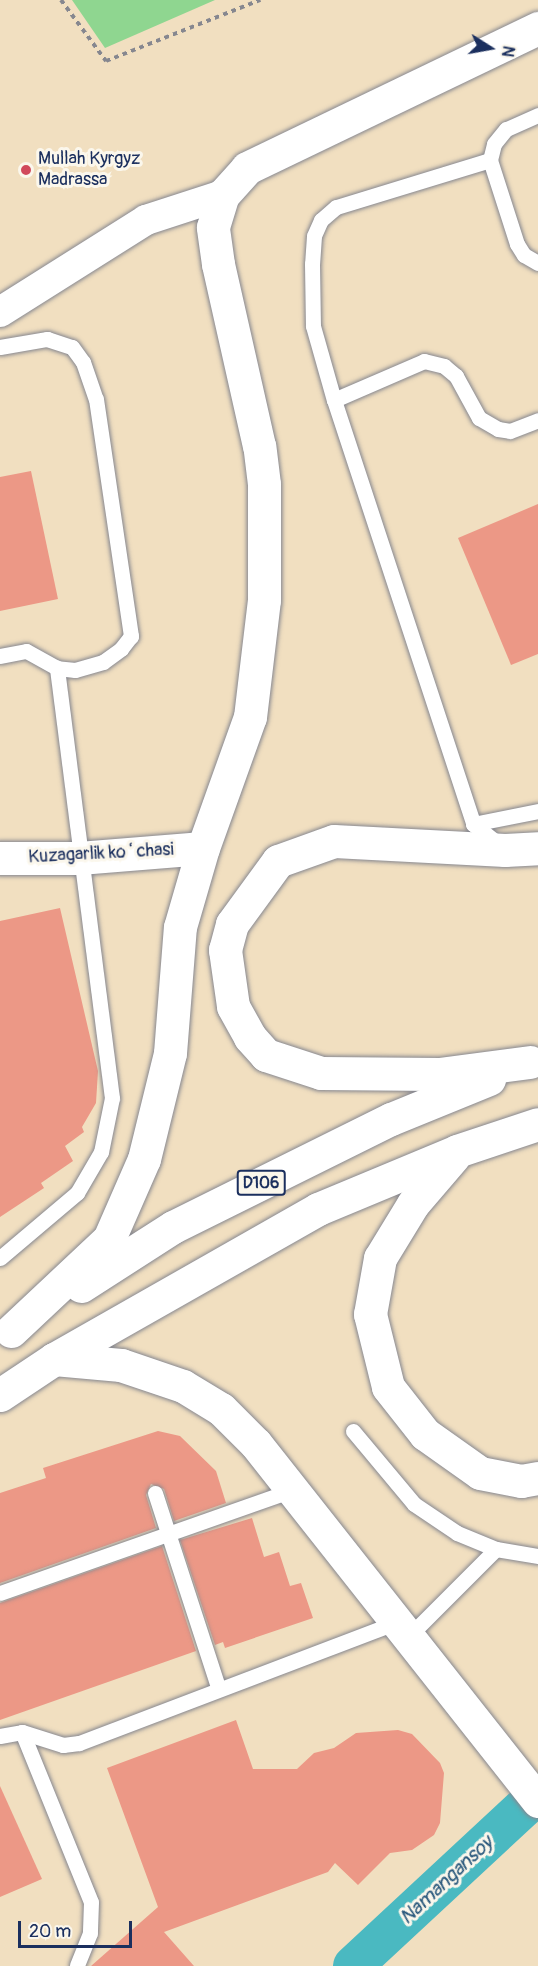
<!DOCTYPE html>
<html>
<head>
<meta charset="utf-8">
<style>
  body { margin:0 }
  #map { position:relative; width:538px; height:1966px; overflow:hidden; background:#f1dfc0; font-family:Pangolin,sans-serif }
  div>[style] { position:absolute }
  .green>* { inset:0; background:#8fd690 }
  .canal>* { height:40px; margin:-20px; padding:0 20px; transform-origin:20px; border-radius:20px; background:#4ab9c1 }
  .building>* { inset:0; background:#ec9886 }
  .path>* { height:4px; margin-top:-2px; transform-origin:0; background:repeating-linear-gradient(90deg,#86878f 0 4.5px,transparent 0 9px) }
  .roads { filter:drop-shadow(0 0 2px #86878f) drop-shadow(0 0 2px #86878f) }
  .service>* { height:15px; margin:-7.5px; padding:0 7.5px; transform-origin:7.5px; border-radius:7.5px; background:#fff }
  .minor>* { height:30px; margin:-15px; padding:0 15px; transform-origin:15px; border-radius:15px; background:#fff }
  .tertiary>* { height:33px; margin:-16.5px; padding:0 16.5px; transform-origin:16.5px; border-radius:16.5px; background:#fff }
  .primary>* { height:33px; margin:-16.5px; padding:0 16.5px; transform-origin:16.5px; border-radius:16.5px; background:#fff }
  .dots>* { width:16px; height:16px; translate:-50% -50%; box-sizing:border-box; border:3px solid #fbf7ec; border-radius:50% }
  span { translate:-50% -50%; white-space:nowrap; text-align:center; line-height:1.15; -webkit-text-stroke:6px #fbf7ec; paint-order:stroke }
  .shield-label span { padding:2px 4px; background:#fbf7ec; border:2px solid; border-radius:4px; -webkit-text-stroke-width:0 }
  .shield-label { font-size:16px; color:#1b2f5e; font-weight:700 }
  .poi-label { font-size:18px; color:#1b2f5e }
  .left { translate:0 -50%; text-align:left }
  .street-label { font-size:18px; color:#1b2f5e }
  .water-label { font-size:20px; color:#29587c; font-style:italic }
  .north { position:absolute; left:460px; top:18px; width:60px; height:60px; -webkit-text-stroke:4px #fbf7ec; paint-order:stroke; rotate:101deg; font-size:16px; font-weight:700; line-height:24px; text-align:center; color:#1b2f5e }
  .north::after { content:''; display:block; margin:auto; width:21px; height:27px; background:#1b2f5e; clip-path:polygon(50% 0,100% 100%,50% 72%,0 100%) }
  .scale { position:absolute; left:18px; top:1921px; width:114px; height:27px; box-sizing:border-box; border:3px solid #1b2f5e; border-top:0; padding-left:8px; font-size:18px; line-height:21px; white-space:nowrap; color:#1b2f5e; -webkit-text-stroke:4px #fbf7ec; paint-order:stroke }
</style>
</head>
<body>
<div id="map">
  <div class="green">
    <div style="clip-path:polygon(72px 0,215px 0,105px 48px)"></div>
  </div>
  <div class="canal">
    <div style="left:353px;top:1966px;width:253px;rotate:-42.9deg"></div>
  </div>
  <div class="building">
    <div style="clip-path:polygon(31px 471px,58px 599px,0 611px,0 477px)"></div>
    <div style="clip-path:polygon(538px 504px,538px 654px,511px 665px,458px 538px)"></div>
    <div style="clip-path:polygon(60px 908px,98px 1071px,96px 1103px,82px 1127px,84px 1132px,65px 1146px,73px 1161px,41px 1183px,44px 1188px,0 1217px,0 921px)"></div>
    <div style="clip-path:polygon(158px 1431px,180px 1436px,216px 1471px,226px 1503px,174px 1521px,164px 1489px,151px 1484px,146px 1495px,156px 1528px,0 1583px,0 1493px,46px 1478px,43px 1468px)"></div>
    <div style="clip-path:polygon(252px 1518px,264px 1557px,279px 1552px,290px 1586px,301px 1583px,313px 1618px,225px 1648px,223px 1642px,215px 1645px,180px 1540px)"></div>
    <div style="clip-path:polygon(162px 1546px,196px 1651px,0 1720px,0 1603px)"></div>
    <div style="clip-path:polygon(236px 1720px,253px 1769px,297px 1769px,314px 1753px,334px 1748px,356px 1733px,398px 1730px,412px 1734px,440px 1763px,444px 1773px,440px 1823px,434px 1835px,412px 1850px,390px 1853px,358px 1885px,335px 1863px,328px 1872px,164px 1932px,194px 1966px,91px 1966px,158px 1907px,107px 1768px)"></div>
    <div style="clip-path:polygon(0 1786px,42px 1879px,0 1897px)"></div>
  </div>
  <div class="path">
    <div style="left:61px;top:0;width:76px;rotate:53.6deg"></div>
    <div style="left:106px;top:61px;width:166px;rotate:-21.6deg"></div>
  </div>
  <div class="roads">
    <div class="service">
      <div style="left:538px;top:115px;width:35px;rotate:156deg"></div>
      <div style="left:506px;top:129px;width:19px;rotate:129deg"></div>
      <div style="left:494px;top:144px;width:16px;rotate:104deg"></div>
      <div style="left:490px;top:160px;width:88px;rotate:72.2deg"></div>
      <div style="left:517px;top:244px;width:13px;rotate:58deg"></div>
      <div style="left:524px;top:255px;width:16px;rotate:30deg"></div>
      <div style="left:490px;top:160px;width:161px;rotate:163deg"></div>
      <div style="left:336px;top:207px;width:20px;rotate:139deg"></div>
      <div style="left:321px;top:220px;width:17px;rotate:114deg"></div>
      <div style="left:314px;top:236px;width:28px;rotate:94deg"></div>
      <div style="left:312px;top:264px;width:62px;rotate:89.1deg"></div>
      <div style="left:313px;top:326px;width:77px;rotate:74.2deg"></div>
      <div style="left:334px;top:400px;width:446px;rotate:71.8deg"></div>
      <div style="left:473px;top:824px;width:34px;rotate:38deg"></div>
      <div style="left:0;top:347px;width:48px;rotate:-9.7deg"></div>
      <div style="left:47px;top:339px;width:26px;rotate:18deg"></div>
      <div style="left:72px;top:347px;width:19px;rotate:54deg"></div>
      <div style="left:83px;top:362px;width:39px;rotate:71deg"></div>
      <div style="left:96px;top:399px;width:240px;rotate:81.6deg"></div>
      <div style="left:131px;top:636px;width:16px;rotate:128deg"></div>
      <div style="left:121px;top:649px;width:22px;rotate:144deg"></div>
      <div style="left:103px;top:662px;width:29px;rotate:164deg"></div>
      <div style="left:75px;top:670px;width:18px;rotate:-174deg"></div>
      <div style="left:57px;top:668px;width:35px;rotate:-151deg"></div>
      <div style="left:26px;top:651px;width:26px;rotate:169deg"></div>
      <div style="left:334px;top:400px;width:98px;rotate:-23.4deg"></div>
      <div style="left:424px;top:361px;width:21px;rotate:14deg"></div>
      <div style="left:444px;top:366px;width:16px;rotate:40deg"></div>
      <div style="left:456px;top:376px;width:48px;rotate:61.3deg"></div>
      <div style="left:479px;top:418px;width:22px;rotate:30deg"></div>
      <div style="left:498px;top:429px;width:12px;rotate:9deg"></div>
      <div style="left:510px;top:431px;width:30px;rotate:-21deg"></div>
      <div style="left:473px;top:824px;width:66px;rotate:-11.3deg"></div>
      <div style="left:0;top:1258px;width:101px;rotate:-40.2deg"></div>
      <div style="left:77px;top:1193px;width:48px;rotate:-59.7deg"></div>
      <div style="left:101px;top:1152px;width:55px;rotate:-78.5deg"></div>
      <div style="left:112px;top:1098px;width:434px;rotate:-97.3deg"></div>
      <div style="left:353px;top:1431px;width:95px;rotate:50.1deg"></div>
      <div style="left:414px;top:1504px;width:52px;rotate:34deg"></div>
      <div style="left:457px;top:1533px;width:42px;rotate:22.3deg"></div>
      <div style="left:496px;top:1549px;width:43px;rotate:9.5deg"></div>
      <div style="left:155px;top:1493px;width:204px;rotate:72deg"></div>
      <div style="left:0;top:1593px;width:311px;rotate:-19.4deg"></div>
      <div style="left:408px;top:1637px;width:124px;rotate:-45deg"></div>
      <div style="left:22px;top:1732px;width:183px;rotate:67.9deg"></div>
      <div style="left:91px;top:1902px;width:31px;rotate:92deg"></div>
      <div style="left:90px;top:1933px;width:35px;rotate:112deg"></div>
      <div style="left:0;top:1736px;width:22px;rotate:-10deg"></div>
      <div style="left:22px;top:1732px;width:43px;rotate:17.6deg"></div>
      <div style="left:63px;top:1745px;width:16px;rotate:-7deg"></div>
      <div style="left:79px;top:1743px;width:340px;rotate:-20.8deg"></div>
    </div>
    <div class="minor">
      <div style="left:0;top:312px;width:173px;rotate:-32.2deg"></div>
      <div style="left:146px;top:220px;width:81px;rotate:-18deg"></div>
    </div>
    <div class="tertiary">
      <div style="left:0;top:858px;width:79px"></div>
      <div style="left:79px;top:858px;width:124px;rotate:-4.6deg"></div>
    </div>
    <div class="primary">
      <div style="left:530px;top:1062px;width:92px;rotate:172.5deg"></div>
      <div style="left:439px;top:1074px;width:118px;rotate:-179.5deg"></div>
      <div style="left:321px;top:1073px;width:58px;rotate:-161.9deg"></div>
      <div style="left:266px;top:1055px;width:24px;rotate:-132deg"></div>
      <div style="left:250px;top:1037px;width:35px;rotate:-119deg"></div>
      <div style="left:233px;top:1006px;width:57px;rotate:-98.1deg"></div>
      <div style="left:225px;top:950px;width:27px;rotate:-75deg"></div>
      <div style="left:232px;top:924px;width:78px;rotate:-53.9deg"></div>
      <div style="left:278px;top:861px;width:59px;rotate:-19.7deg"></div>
      <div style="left:334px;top:841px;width:171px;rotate:3deg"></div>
      <div style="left:505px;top:850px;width:33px;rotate:-3deg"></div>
      <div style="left:454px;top:1156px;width:63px;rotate:130.5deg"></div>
      <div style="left:413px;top:1204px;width:63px;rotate:121.4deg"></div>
      <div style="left:380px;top:1258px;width:57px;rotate:100.1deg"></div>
      <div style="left:370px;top:1314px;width:75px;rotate:76.1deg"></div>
      <div style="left:388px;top:1387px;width:60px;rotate:51.8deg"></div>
      <div style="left:425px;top:1434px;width:67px;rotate:35.3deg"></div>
      <div style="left:480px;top:1473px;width:42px;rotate:11deg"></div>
      <div style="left:521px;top:1481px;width:17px;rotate:-10deg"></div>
      <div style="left:81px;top:1286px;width:109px;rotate:-32.7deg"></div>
      <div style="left:173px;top:1227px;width:243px;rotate:-26.4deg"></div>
      <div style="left:391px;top:1119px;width:106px;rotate:-22.2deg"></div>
      <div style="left:11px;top:1331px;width:134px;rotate:-43.2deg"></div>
      <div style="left:109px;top:1239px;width:87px;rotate:-66.4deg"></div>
      <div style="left:144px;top:1159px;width:109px;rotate:-76.2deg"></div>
      <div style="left:170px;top:1053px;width:126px;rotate:-85.5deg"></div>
      <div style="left:180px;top:927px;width:82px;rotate:-73.8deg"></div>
      <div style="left:203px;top:848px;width:139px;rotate:-70.3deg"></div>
      <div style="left:250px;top:717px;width:118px;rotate:-83.2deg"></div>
      <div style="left:264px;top:600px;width:116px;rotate:-90deg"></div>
      <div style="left:264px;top:484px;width:38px;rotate:-97deg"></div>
      <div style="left:259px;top:446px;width:187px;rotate:-102.7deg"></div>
      <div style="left:218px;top:264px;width:37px;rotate:-98deg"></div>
      <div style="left:213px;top:227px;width:34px;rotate:-73deg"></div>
      <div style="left:223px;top:195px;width:36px;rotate:-48deg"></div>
      <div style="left:247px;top:168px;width:323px;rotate:-25.7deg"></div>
      <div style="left:54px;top:1359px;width:67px;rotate:5.1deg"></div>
      <div style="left:121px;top:1365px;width:65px;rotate:18.7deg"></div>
      <div style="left:183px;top:1386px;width:44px;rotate:31.2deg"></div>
      <div style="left:221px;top:1409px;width:49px;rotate:45deg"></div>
      <div style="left:256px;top:1444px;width:455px;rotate:51.7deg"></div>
      <div style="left:0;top:1395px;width:65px;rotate:-33.7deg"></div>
      <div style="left:54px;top:1359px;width:304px;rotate:-29.6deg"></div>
      <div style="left:318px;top:1209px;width:151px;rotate:-22.6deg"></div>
      <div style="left:457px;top:1151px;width:85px;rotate:-18.4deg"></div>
    </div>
  </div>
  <div class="dots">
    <div style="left:26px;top:170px;background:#d1495b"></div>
  </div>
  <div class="shield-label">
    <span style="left:261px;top:1183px">D106</span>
  </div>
  <div class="poi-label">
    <span class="left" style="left:38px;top:170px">Mullah Kyrgyz<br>Madrassa</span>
  </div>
  <div class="street-label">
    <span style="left:101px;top:854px;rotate:-3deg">Kuzagarlik koʻchasi</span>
  </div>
  <div class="water-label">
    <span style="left:446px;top:1880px;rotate:-43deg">Namangansoy</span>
  </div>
  <div class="north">N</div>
  <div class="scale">20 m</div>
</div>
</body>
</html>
